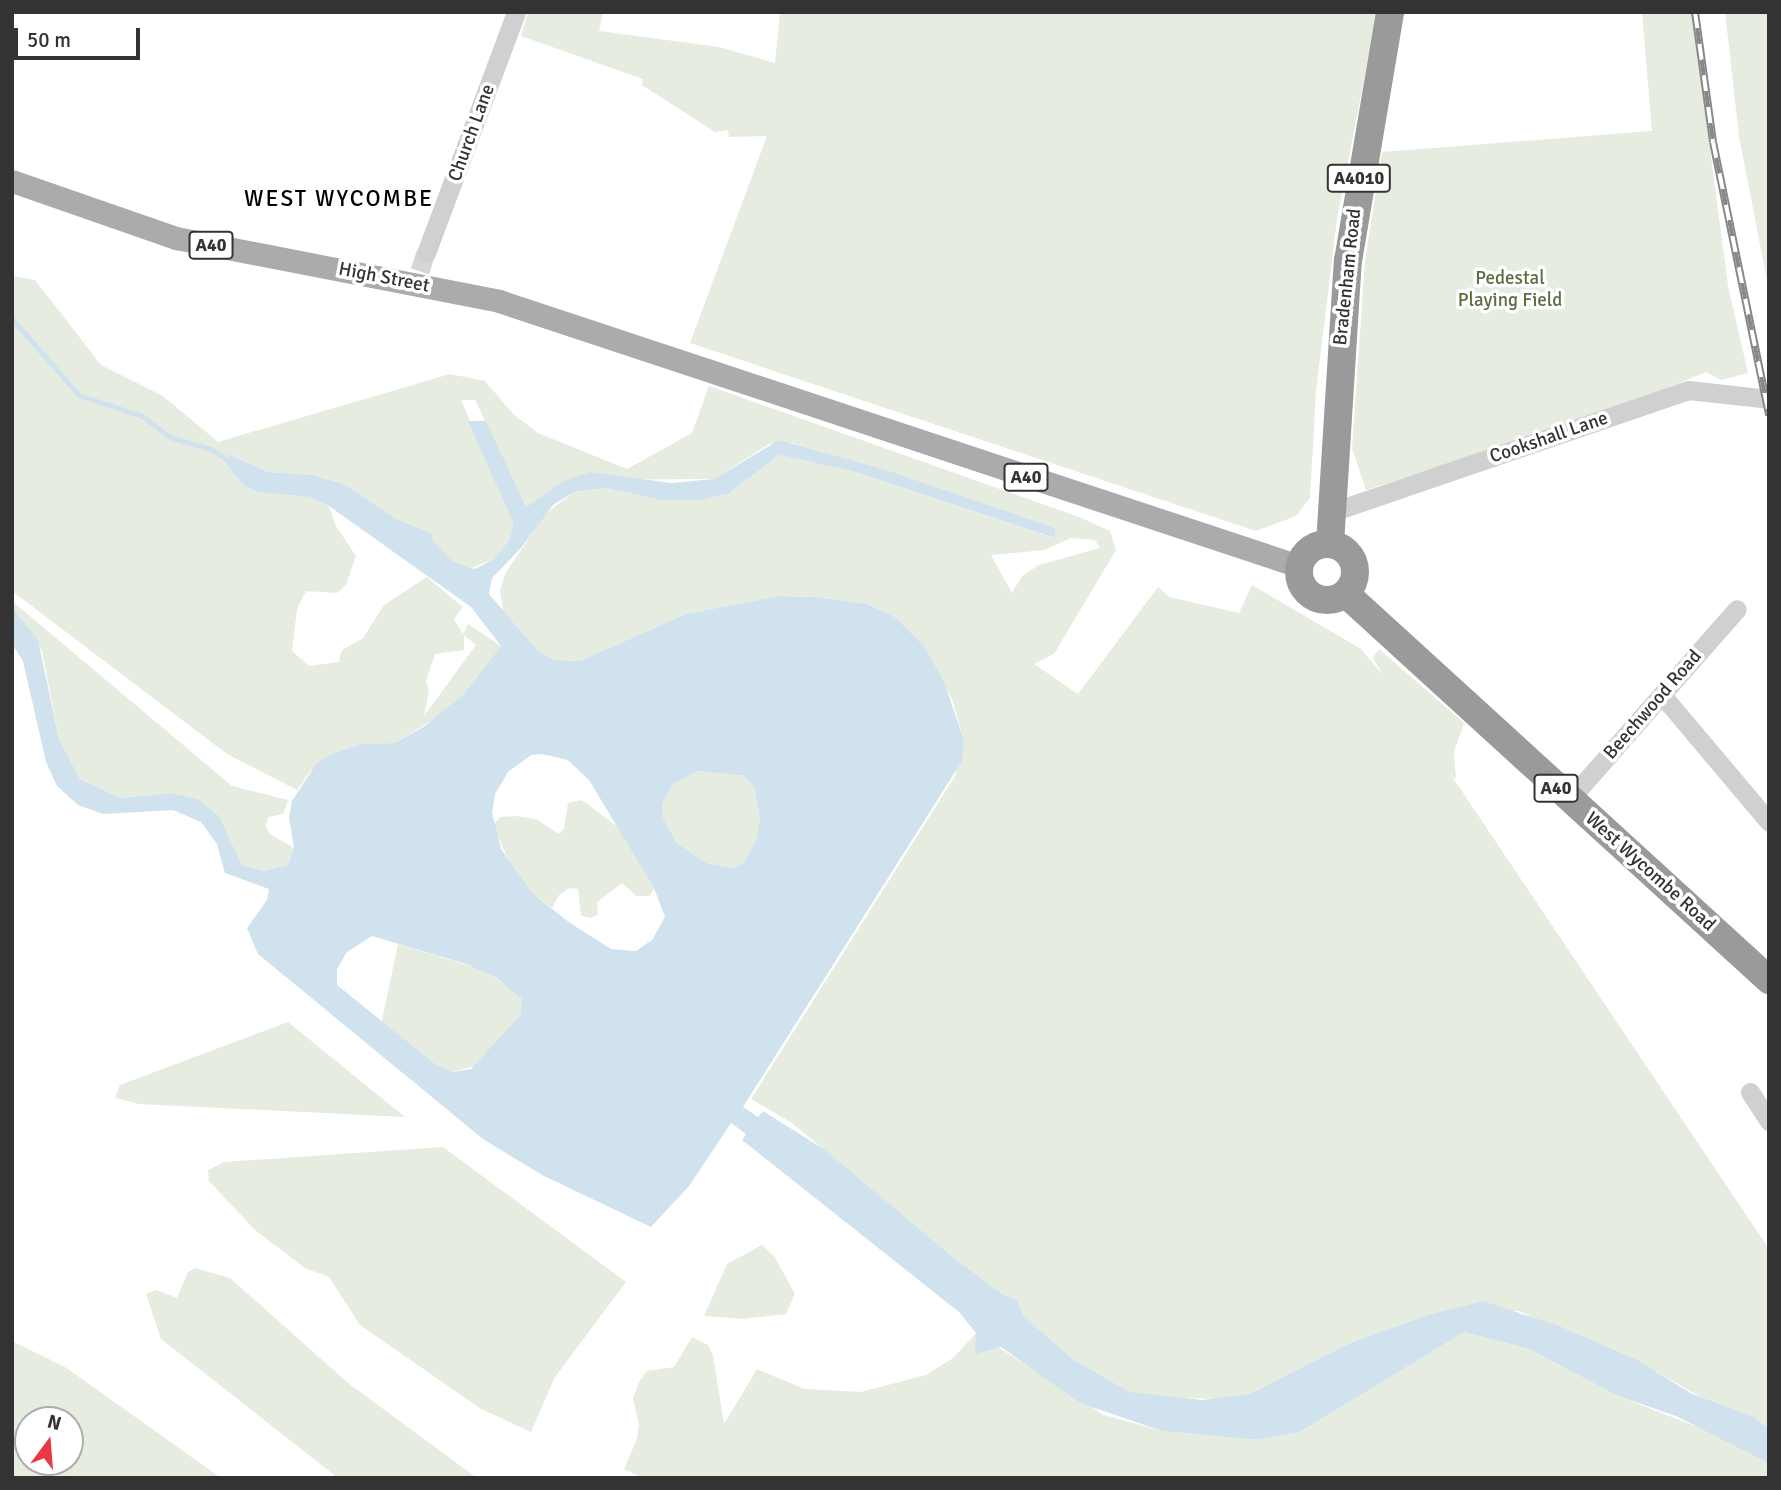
<!DOCTYPE html>
<html>
<head>
<meta charset="utf-8">
<style>
  body { margin:0 }
  #map { position:relative; width:1781px; height:1490px; overflow:hidden; background:#fff; font-family:Signika,sans-serif }
  div>[style] { position:absolute }
  .green>* { inset:0; background:#e6ecdf }
  .water>* { inset:0; background:#cfe2ee }
  .stream>* { height:5px; margin:-2.5px; padding:0 2.5px; transform-origin:2.5px; border-radius:2.5px; background:#cfe2ee }
  .minor-tunnel>* { height:19px; margin-top:-9.5px; transform-origin:0; background:repeating-linear-gradient(90deg,#d6d6d6 0 19px,transparent 0 29px) }
  .minor>* { height:19px; margin:-9.5px; padding:0 9.5px; transform-origin:9.5px; border-radius:9.5px; background:#d0d0d0 }
  .major>* { height:23px; margin:-11.5px; padding:0 11.5px; transform-origin:11.5px; border-radius:11.5px; background:#ababab }
  .highway>* { height:28px; margin:-14px; padding:0 14px; transform-origin:14px; border-radius:14px; background:#9a9a9a }
  .highway>.ring { margin:-14px; padding:0; box-sizing:content-box; background:none; border:28px solid #9a9a9a; border-radius:50% }
  .rail>* { height:8px; margin-top:-4px; transform-origin:0; background:repeating-linear-gradient(90deg,#fff 0 16px,#888 0 32px); box-sizing:border-box; border-block:2px solid #888 }
  span { translate:-50% -50%; white-space:nowrap; text-align:center; line-height:1.15; -webkit-text-stroke:7px #fff; paint-order:stroke }
  .shield-label span { padding:2px 5px; background:#fff; border:2px solid; border-radius:5px; -webkit-text-stroke-width:0 }
  .shield-label { font-size:18px; color:#333; font-weight:700 }
  .street-label { font-size:19px; color:#333 }
  .park-label { font-size:19px; color:#56703f }
  .quarter-label { font-size:23px; color:#000; letter-spacing:2px }
  .frame { position:absolute; inset:0; border:14px solid #333; pointer-events:none }
  .north { position:absolute; left:14px; top:1406px; width:70px; height:70px; box-sizing:border-box; background:#fff; border:2px solid #adadad; border-radius:50%; rotate:16deg; font-size:19px; font-weight:700; line-height:28px; text-align:center; color:#333 }
  .north::after { content:''; display:block; margin:auto; width:24px; height:32px; background:#e63946; clip-path:polygon(50% 0,100% 100%,50% 72%,0 100%) }
  .scale { position:absolute; left:14px; top:28px; width:126px; height:32px; box-sizing:border-box; border:4px solid #333; border-top:0; padding-left:9px; font-size:21px; line-height:24px; white-space:nowrap; color:#333; -webkit-text-stroke:5px #fff; paint-order:stroke }
</style>
</head>
<body>
<div id="map">
  <div class="green">
    <div style="clip-path:polygon(528px 12px,603px 12px,599px 31px,719px 47px,775px 63px,780px 12px,1377px 12px,1337px 219px,1316px 392px,1310px 498px,1296px 516px,1256px 531px,690px 343px,767px 136px,729px 137px,728px 130px,715px 132px,642px 85px,643px 79px,521px 36px)"></div>
    <div style="clip-path:polygon(1642px 12px,1692px 12px,1728px 286px,1748px 373px,1721px 380px,1706px 372px,1600px 416px,1366px 490px,1352px 448px,1365px 261px,1382px 152px,1652px 131px)"></div>
    <div style="clip-path:polygon(1725px 12px,1767px 12px,1769px 291px,1739px 136px)"></div>
    <div style="clip-path:polygon(evenodd,12px 276px,35px 280px,101px 365px,163px 396px,218px 442px,450px 374px,485px 381px,513px 414px,538px 433px,627px 469px,692px 433px,709px 386px,1079px 517px,1110px 531px,1116px 550px,1054px 654px,1034px 664px,1078px 694px,1158px 587px,1169px 597px,1239px 613px,1252px 585px,1361px 649px,1383px 675px,1373px 658px,1379px 649px,1464px 723px,1454px 752px,1456px 780px,1449px 772px,1769px 1249px,1769px 1429px,1754px 1417px,1713px 1404px,1655px 1371px,1519px 1311px,1450px 1310px,1428px 1315px,1350px 1343px,1250px 1394px,1231px 1399px,1170px 1398px,1130px 1392px,1074px 1360px,1023px 1316px,1017px 1299px,1005px 1296px,954px 1258px,792px 1123px,751px 1099px,955px 776px,964px 740px,952px 699px,924px 646px,895px 617px,867px 604px,816px 597px,778px 596px,686px 614px,580px 661px,556px 660px,539px 652px,503px 610px,500px 590px,505px 574px,545px 514px,574px 492px,606px 488px,661px 500px,700px 500px,728px 494px,779px 455px,852px 471px,1054px 538px,1055px 528px,792px 443px,769px 444px,714px 479px,565px 480px,526px 507px,475px 400px,461px 400px,513px 522px,510px 539px,494px 559px,468px 569px,453px 562px,433px 541px,432px 533px,398px 520px,344px 484px,312px 475px,268px 472px,230px 454px,228px 465px,243px 485px,257px 492px,310px 497px,329px 506px,336px 526px,356px 556px,346px 585px,337px 593px,306px 591px,297px 609px,292px 651px,309px 666px,339px 662px,342px 650px,363px 638px,384px 605px,427px 577px,463px 607px,454px 619px,463px 634px,468px 624px,501px 646px,463px 695px,436px 718px,395px 743px,362px 744px,331px 754px,311px 770px,297px 790px,227px 754px,12px 591px,12px 276px,1071px 538px,1095px 540px,1100px 548px,1039px 565px,1022px 576px,1012px 593px,991px 555px,1044px 550px,1071px 538px,12px 276px,464px 635px,476px 645px,424px 716px,429px 691px,426px 681px,435px 654px,464px 650px,464px 635px)"></div>
    <div style="clip-path:polygon(12px 601px,232px 786px,288px 800px,283px 814px,268px 817px,266px 826px,270px 834px,294px 848px,288px 865px,264px 871px,242px 865px,219px 816px,198px 799px,171px 793px,120px 798px,80px 779px,59px 739px,42px 651px,20px 616px,12px 623px)"></div>
    <div style="clip-path:polygon(698px 771px,745px 776px,754px 787px,760px 819px,756px 840px,744px 863px,734px 868px,706px 863px,676px 842px,663px 818px,662px 804px,673px 784px)"></div>
    <div style="clip-path:polygon(582px 800px,619px 828px,654px 888px,650px 896px,636px 896px,622px 883px,597px 902px,598px 915px,591px 918px,581px 916px,578px 889px,569px 888px,559px 895px,552px 908px,532px 893px,513px 870px,493px 826px,500px 817px,515px 816px,536px 819px,559px 834px,564px 829px,568px 803px)"></div>
    <div style="clip-path:polygon(398px 944px,477px 968px,510px 986px,522px 999px,520px 1016px,478px 1065px,453px 1072px,435px 1064px,381px 1025px)"></div>
    <div style="clip-path:polygon(288px 1022px,405px 1117px,139px 1104px,115px 1098px,120px 1085px)"></div>
    <div style="clip-path:polygon(443px 1147px,626px 1282px,555px 1377px,531px 1432px,481px 1409px,360px 1325px,329px 1277px,305px 1268px,255px 1230px,209px 1181px,208px 1170px,224px 1162px)"></div>
    <div style="clip-path:polygon(762px 1245px,774px 1256px,795px 1294px,786px 1314px,743px 1319px,704px 1316px,727px 1264px)"></div>
    <div style="clip-path:polygon(195px 1268px,230px 1278px,348px 1383px,477px 1478px,338px 1478px,161px 1339px,146px 1294px,156px 1290px,177px 1298px,188px 1272px)"></div>
    <div style="clip-path:polygon(1464px 1332px,1529px 1349px,1618px 1396px,1718px 1435px,1769px 1463px,1769px 1478px,643px 1478px,624px 1469px,637px 1439px,639px 1425px,633px 1398px,639px 1382px,647px 1371px,674px 1367px,692px 1337px,708px 1345px,713px 1355px,724px 1424px,757px 1369px,804px 1389px,861px 1392px,926px 1375px,953px 1358px,976px 1333px,1104px 1415px,1162px 1431px,1258px 1440px,1300px 1432px)"></div>
    <div style="clip-path:polygon(evenodd,12px 1341px,65px 1367px,221px 1478px,12px 1478px,12px 1341px,28px 1420px,70px 1420px,70px 1462px,28px 1462px,28px 1420px)"></div>
  </div>
  <div class="water">
    <div style="clip-path:polygon(evenodd,468px 421px,486px 421px,526px 507px,565px 480px,590px 472px,671px 483px,714px 479px,779px 440px,889px 471px,1055px 528px,1055px 538px,852px 471px,779px 455px,728px 494px,700px 500px,661px 500px,606px 488px,574px 492px,553px 505px,521px 548px,492px 578px,489px 594px,539px 652px,556px 660px,580px 661px,686px 614px,778px 596px,816px 597px,867px 604px,895px 617px,924px 646px,944px 682px,964px 740px,962px 761px,743px 1107px,758px 1117px,763px 1111px,825px 1150px,954px 1258px,1005px 1296px,1017px 1299px,1023px 1316px,1074px 1360px,1130px 1392px,1202px 1400px,1250px 1394px,1350px 1343px,1428px 1315px,1483px 1301px,1559px 1326px,1637px 1360px,1692px 1394px,1754px 1417px,1769px 1429px,1769px 1463px,1676px 1416px,1618px 1396px,1529px 1349px,1464px 1332px,1300px 1432px,1258px 1440px,1162px 1431px,1080px 1403px,1001px 1347px,975px 1354px,976px 1333px,959px 1312px,742px 1140px,746px 1134px,731px 1123px,689px 1186px,651px 1227px,542px 1175px,483px 1139px,258px 954px,247px 928px,267px 900px,269px 889px,225px 873px,217px 844px,201px 822px,173px 810px,103px 814px,78px 805px,57px 786px,46px 762px,23px 661px,12px 644px,12px 607px,38px 640px,59px 739px,80px 779px,120px 798px,171px 793px,198px 799px,219px 816px,242px 865px,264px 871px,288px 865px,294px 848px,289px 817px,292px 801px,316px 764px,331px 754px,362px 744px,395px 743px,425px 726px,463px 695px,501px 646px,471px 607px,329px 506px,310px 497px,257px 492px,243px 485px,227px 465px,229px 454px,268px 472px,312px 475px,344px 484px,398px 520px,432px 533px,433px 541px,453px 562px,475px 569px,494px 559px,510px 539px,513px 522px,468px 421px,542px 754px,568px 760px,589px 780px,654px 888px,665px 917px,652px 940px,636px 951px,611px 949px,570px 923px,532px 893px,501px 849px,492px 813px,495px 794px,508px 772px,531px 755px,542px 754px,468px 421px,698px 771px,745px 776px,754px 787px,760px 819px,756px 840px,744px 863px,734px 868px,706px 863px,676px 842px,663px 818px,662px 804px,673px 784px,698px 771px,468px 421px,372px 936px,466px 964px,497px 978px,522px 999px,520px 1016px,471px 1069px,453px 1072px,435px 1064px,337px 985px,337px 969px,347px 952px,372px 936px)"></div>
  </div>
  <div class="stream">
    <div style="left:12px;top:319px;width:101px;rotate:48.6deg"></div>
    <div style="left:79px;top:395px;width:66px;rotate:18.4deg"></div>
    <div style="left:142px;top:416px;width:35px;rotate:37deg"></div>
    <div style="left:170px;top:437px;width:45px;rotate:16.8deg"></div>
    <div style="left:213px;top:450px;width:24px;rotate:35deg"></div>
  </div>
  <div class="minor-tunnel">
    <div style="left:420px;top:271px;width:19px;rotate:-72deg"></div>
  </div>
  <div class="minor">
    <div style="left:426px;top:253px;width:257px;rotate:-69.5deg"></div>
    <div style="left:1332px;top:512px;width:376px;rotate:-18.9deg"></div>
    <div style="left:1688px;top:390px;width:81px;rotate:6.3deg"></div>
    <div style="left:1662px;top:695px;width:166px;rotate:49.9deg"></div>
    <div style="left:1569px;top:800px;width:254px;rotate:-48.7deg"></div>
    <div style="left:1750px;top:1092px;width:35px;rotate:57deg"></div>
  </div>
  <div class="major">
    <div style="left:12px;top:181px;width:174px;rotate:19.2deg"></div>
    <div style="left:176px;top:238px;width:329px;rotate:11deg"></div>
    <div style="left:499px;top:301px;width:843px;rotate:18.33deg"></div>
  </div>
  <div class="highway">
    <div class="ring" style="left:1299px;top:544px;width:28px;height:28px"></div>
    <div style="left:1330px;top:544px;width:284px;rotate:-86.4deg"></div>
    <div style="left:1348px;top:261px;width:253px;rotate:-80.4deg"></div>
    <div style="left:1346px;top:594px;width:573px;rotate:42.38deg"></div>
  </div>
  <div class="rail">
    <div style="left:1695px;top:12px;width:131px;rotate:82.1deg"></div>
    <div style="left:1713px;top:142px;width:279px;rotate:78.4deg"></div>
  </div>
  <div class="shield-label">
    <span style="left:1359px;top:178px">A4010</span>
    <span style="left:211px;top:245px">A40</span>
    <span style="left:1026px;top:477px">A40</span>
    <span style="left:1556px;top:788px">A40</span>
  </div>
  <div class="street-label">
    <span style="left:472px;top:133px;rotate:-70deg">Church Lane</span>
    <span style="left:1348px;top:277px;rotate:-84deg">Bradenham Road</span>
    <span style="left:384px;top:278px;rotate:11deg">High Street</span>
    <span style="left:1549px;top:438px;rotate:-19deg">Cookshall Lane</span>
    <span style="left:1653px;top:705px;rotate:-49deg">Beechwood Road</span>
    <span style="left:1650px;top:872px;rotate:42deg">West Wycombe Road</span>
  </div>
  <div class="park-label">
    <span style="left:1510px;top:290px">Pedestal<br>Playing Field</span>
  </div>
  <div class="quarter-label">
    <span style="left:339px;top:199px">WEST WYCOMBE</span>
  </div>
  <div class="frame"></div>
  <div class="north">N</div>
  <div class="scale">50 m</div>
</div>
</body>
</html>
